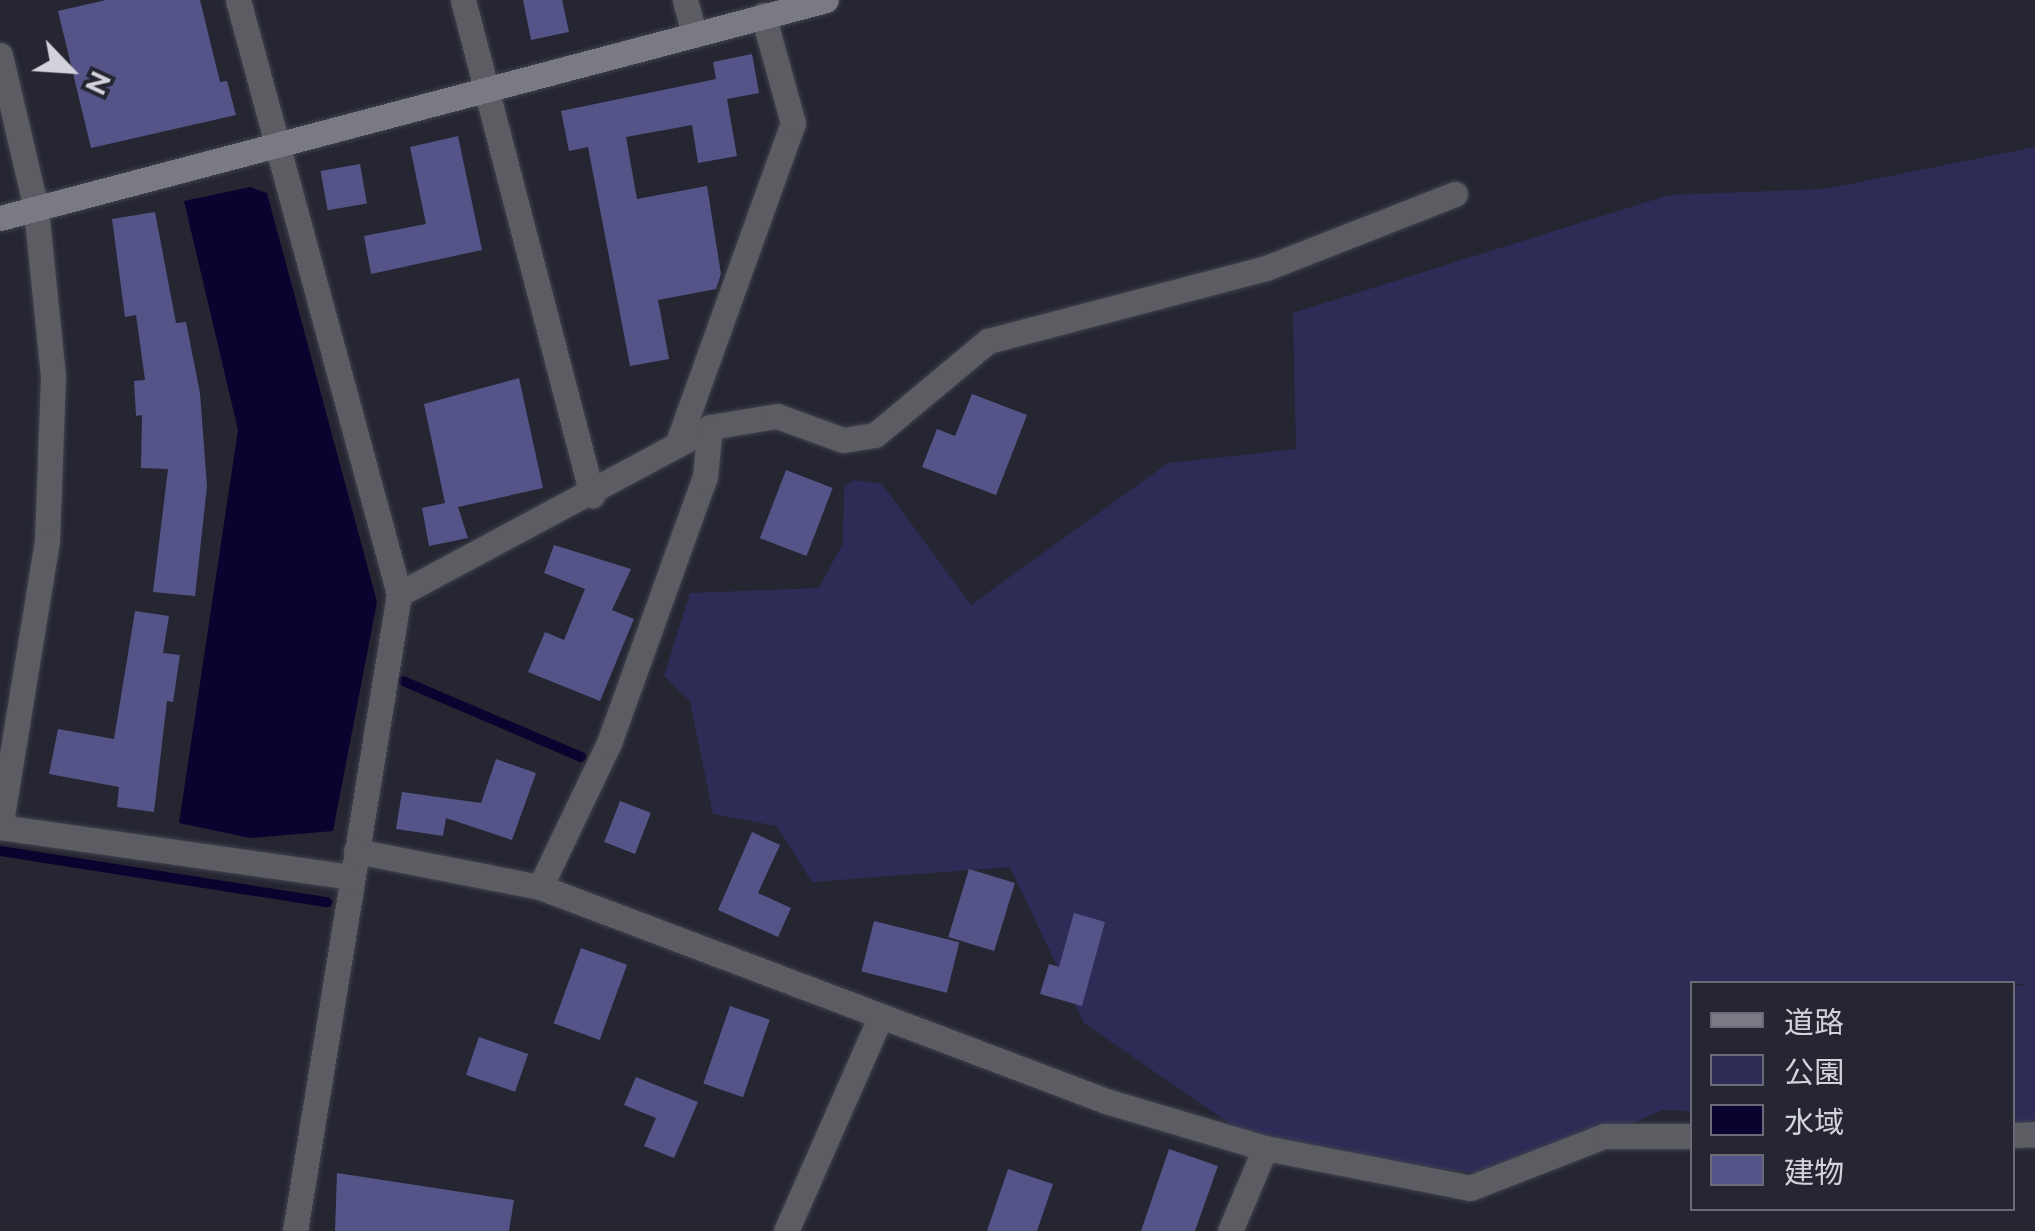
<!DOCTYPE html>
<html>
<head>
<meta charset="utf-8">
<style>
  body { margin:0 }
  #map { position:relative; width:2035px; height:1231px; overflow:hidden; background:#252632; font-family:Raleway,"Noto Sans JP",sans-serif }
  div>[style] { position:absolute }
  .green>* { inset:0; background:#2e2c57 }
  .water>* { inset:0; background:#0b022f }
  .stream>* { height:10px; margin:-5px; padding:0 5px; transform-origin:5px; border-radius:5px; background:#0b022f }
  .building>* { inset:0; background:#555489; transform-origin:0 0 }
  .roads { filter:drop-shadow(0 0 2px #41424d) drop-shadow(0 0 2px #41424d) }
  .street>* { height:25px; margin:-12.5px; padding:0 12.5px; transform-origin:12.5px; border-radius:12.5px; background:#5c5c63 }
  .secondary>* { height:25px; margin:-12.5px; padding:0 12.5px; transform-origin:12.5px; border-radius:12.5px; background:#797a84 }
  span { translate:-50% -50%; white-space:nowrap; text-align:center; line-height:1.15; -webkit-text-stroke:10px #252632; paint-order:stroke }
  .legend { position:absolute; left:1690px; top:981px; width:325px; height:230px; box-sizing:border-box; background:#252632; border:2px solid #6a6b76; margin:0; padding:12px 18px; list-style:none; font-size:30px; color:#d2d2db }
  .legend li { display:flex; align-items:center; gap:20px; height:50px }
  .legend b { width:50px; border:2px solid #6a6b76 }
  .north { position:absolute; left:20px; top:20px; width:100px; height:100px; -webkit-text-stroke:8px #252632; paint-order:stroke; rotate:115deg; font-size:28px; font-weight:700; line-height:40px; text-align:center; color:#d2d2db }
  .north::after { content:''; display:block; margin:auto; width:35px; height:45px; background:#d2d2db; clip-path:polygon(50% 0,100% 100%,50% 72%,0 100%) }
</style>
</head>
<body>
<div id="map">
  <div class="green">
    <div style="clip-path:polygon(2035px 147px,2035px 1133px,2013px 1131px,2013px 987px,2026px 984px,1692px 984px,1692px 1111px,1663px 1110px,1604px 1136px,1475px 1173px,1265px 1148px,1084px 1023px,1010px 867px,812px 882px,777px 826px,713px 814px,690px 701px,664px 676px,690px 593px,819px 588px,843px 543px,844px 487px,854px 480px,882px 484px,971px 605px,1168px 463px,1296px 449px,1293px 313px,1669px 195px,1825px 189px)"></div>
  </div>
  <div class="water">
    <div style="clip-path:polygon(250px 187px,267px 193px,377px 602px,333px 831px,250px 838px,179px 823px,238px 430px,184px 201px)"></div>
  </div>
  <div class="stream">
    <div style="left:403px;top:681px;width:194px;rotate:23.1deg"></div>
    <div style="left:0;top:851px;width:331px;rotate:8.9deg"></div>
  </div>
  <div class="building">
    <div style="clip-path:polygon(106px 0,200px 0,220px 82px,227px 81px,236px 115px,91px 148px,58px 11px)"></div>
    <div style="clip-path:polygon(523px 0,562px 0,569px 32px,531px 40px)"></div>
    <div style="clip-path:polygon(752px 54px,759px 93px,727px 99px,737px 156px,698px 163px,692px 125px,626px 137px,637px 199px,707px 186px,721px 274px,716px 289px,658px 300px,669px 359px,630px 366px,588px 147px,569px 151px,561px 111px,716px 79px,713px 62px)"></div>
    <div style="clip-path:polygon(458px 136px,482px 250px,371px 274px,364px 236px,426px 224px,410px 147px)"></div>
    <div style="left:360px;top:164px;width:40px;height:40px;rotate:80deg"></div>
    <div style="clip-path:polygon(155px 212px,176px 323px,186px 322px,200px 393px,207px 486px,195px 596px,153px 592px,168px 469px,141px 468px,142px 415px,136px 416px,134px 381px,145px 380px,136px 315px,125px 317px,112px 219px)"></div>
    <div style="clip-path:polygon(519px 378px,543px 488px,458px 507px,468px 538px,429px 546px,422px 508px,445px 503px,424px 404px)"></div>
    <div style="clip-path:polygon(972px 394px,1027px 415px,996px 495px,922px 467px,937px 429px,955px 436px)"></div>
    <div style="left:786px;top:470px;width:50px;height:73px;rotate:21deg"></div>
    <div style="clip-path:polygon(554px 545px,631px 569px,612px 610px,634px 619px,600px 701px,528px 672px,545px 632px,564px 640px,585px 589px,544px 573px)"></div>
    <div style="clip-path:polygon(135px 611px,169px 616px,163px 653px,180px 655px,173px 702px,167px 701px,154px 812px,117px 807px,119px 787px,49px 774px,58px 729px,114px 739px)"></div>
    <div style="clip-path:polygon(496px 759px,536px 773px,512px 840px,446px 818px,443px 836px,396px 829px,402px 792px,481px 803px)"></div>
    <div style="left:620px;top:801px;width:33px;height:44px;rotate:21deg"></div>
    <div style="clip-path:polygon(752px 832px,780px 845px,758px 893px,791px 908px,778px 937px,718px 910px)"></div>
    <div style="left:969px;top:869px;width:48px;height:71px;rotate:17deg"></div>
    <div style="clip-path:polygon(1074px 913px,1105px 922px,1082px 1006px,1040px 994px,1049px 964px,1059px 967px)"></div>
    <div style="left:874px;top:921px;width:88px;height:52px;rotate:14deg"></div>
    <div style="left:581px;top:948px;width:49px;height:80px;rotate:20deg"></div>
    <div style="left:730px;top:1006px;width:42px;height:82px;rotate:19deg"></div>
    <div style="left:479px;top:1037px;width:52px;height:40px;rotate:19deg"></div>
    <div style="clip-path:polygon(636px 1077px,698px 1102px,674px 1158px,644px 1146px,656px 1118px,624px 1105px)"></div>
    <div style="clip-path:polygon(1169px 1149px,1218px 1166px,1195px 1231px,1141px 1231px)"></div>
    <div style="clip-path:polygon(1008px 1169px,1053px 1184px,1037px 1231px,987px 1231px)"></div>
    <div style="clip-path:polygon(337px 1173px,514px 1200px,509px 1231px,335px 1231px)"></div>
  </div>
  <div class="roads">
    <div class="street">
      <div style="left:238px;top:0;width:615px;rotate:74.83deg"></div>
      <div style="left:399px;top:594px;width:645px;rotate:99.27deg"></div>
      <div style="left:463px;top:0;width:512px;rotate:75.39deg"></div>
      <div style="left:685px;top:0;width:34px;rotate:75deg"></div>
      <div style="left:0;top:55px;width:158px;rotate:76.8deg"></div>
      <div style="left:36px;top:209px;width:169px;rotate:84.2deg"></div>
      <div style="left:53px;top:377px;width:164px;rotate:92.1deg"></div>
      <div style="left:47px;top:541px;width:290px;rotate:99.3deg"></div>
      <div style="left:0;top:827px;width:356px;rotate:8.1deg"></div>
      <div style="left:677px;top:445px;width:342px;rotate:-70.2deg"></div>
      <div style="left:793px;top:123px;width:112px;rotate:-105.5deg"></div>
      <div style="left:399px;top:594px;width:353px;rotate:-28.2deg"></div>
      <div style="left:710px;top:427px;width:68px;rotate:-9.3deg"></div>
      <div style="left:777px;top:416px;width:70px;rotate:20deg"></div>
      <div style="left:843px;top:440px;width:32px;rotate:-9deg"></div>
      <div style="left:875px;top:435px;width:147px;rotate:-39.8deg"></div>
      <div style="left:988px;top:341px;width:287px;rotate:-14.7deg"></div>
      <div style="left:1266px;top:268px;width:203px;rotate:-21.4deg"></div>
      <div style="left:356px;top:851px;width:187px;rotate:11.1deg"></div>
      <div style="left:540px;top:887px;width:605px;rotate:20.71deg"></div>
      <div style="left:1106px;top:1101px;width:166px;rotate:16.5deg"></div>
      <div style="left:1265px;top:1148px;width:209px;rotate:11deg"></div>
      <div style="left:1470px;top:1188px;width:144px;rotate:-21.2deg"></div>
      <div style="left:1604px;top:1136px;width:88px"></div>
      <div style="left:540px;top:887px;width:160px;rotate:-64.4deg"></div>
      <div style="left:609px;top:743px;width:283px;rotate:-70.2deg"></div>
      <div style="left:705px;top:477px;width:50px;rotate:-84.3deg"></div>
      <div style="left:2012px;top:1135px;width:23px;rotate:-2deg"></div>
      <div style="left:786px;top:1231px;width:235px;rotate:-66.2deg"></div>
      <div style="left:1230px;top:1231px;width:90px;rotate:-67.1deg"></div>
    </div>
    <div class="secondary">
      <div style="left:0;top:218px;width:854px;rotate:-14.78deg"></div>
    </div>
  </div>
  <ul class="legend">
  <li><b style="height:12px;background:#797a84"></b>道路</li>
  <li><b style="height:28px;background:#2e2c57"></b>公園</li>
  <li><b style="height:28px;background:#0b022f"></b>水域</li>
  <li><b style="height:28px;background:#555489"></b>建物</li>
  </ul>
  <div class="north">N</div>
</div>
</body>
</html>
